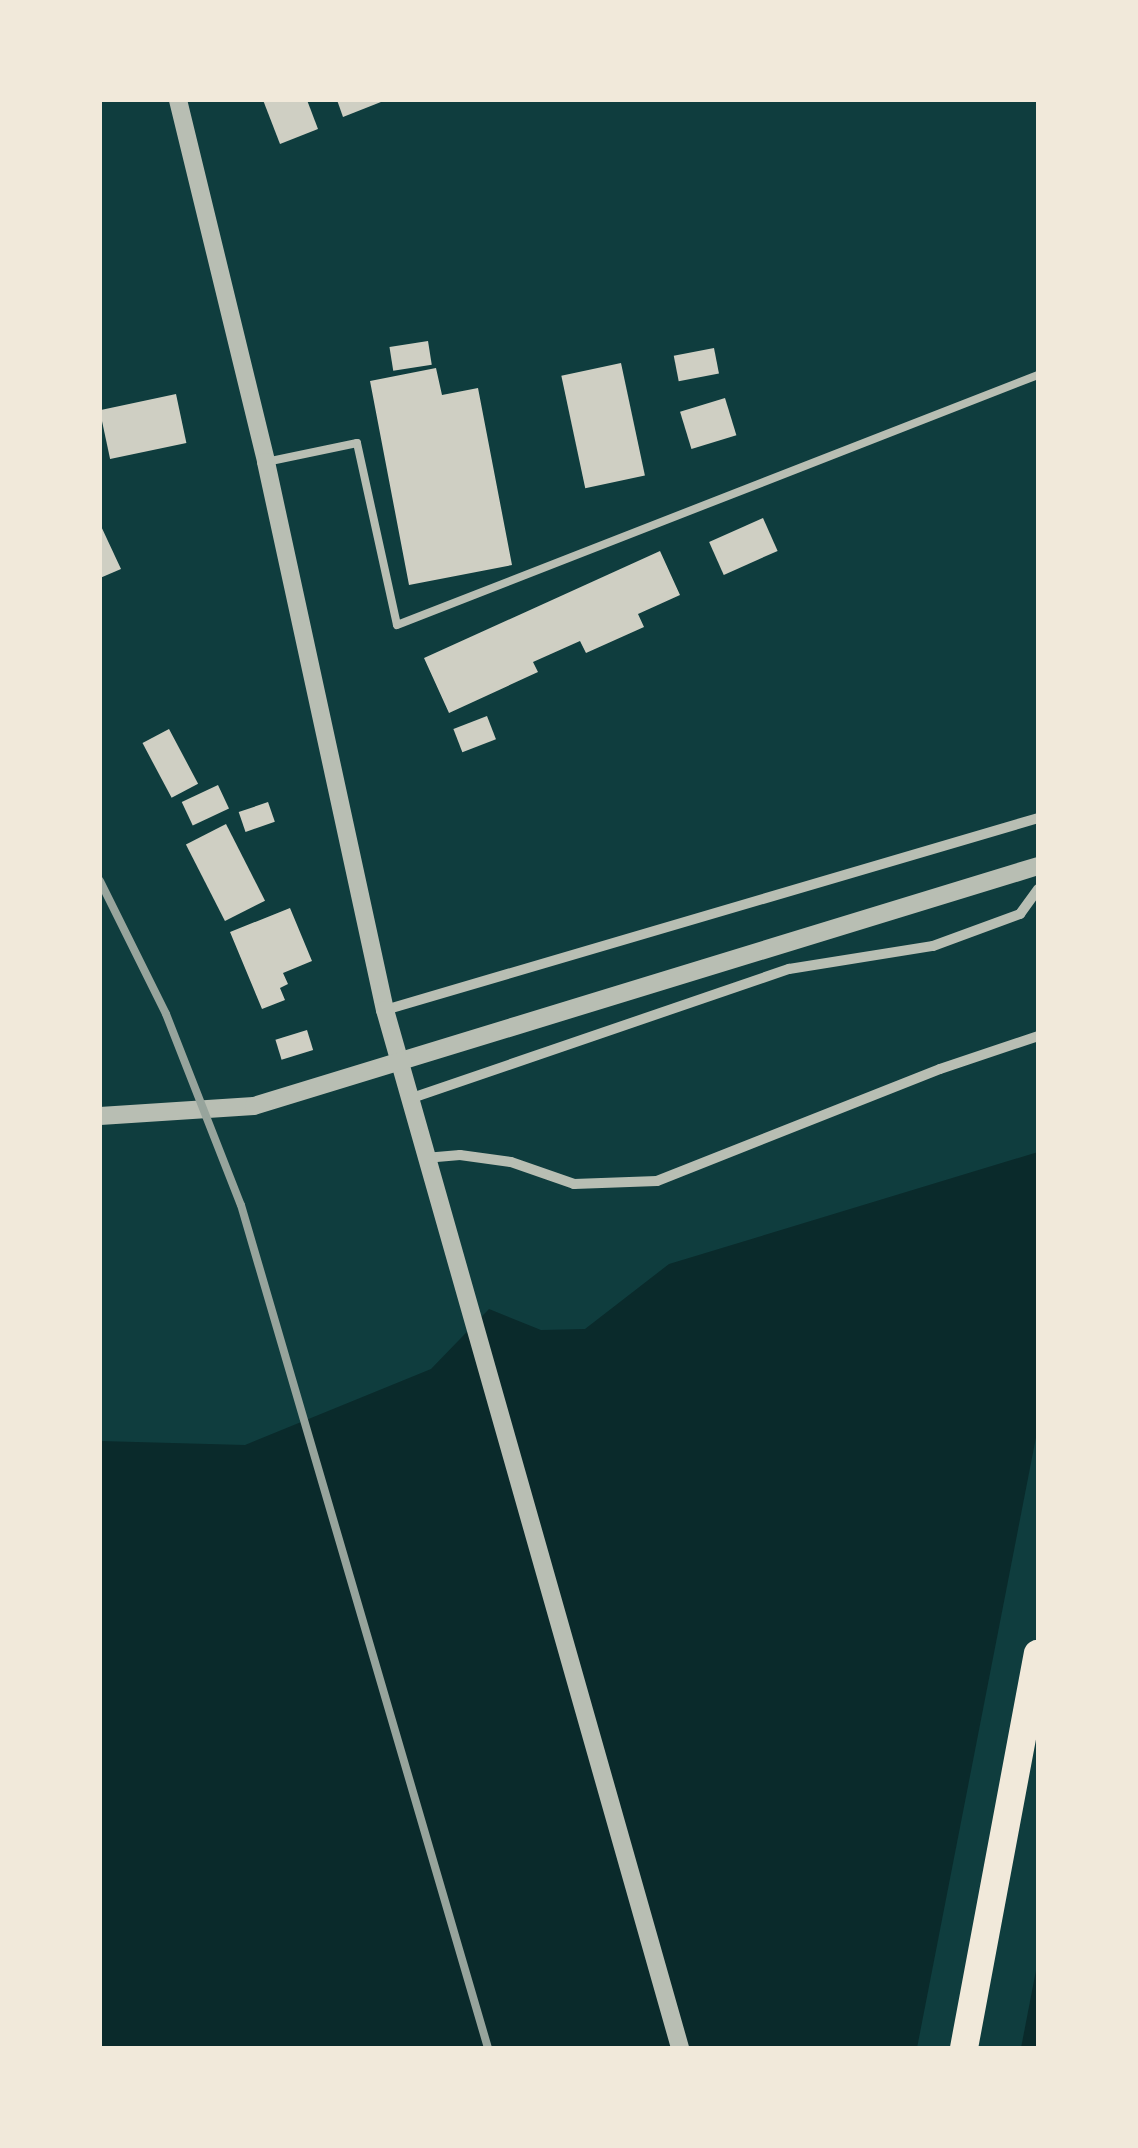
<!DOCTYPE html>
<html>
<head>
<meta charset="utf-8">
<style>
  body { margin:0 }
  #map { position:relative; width:1138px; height:2148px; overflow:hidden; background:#0f3d3e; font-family:Raleway,sans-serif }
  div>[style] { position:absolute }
  .water>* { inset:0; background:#0a2a2b }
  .pier>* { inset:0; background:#0f3d3e }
  .building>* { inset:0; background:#cfcfc3; transform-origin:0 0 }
  .service>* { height:8px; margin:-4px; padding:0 4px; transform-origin:4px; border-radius:4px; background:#b8beb3 }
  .minor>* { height:10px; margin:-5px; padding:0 5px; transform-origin:5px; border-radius:5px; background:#b8beb3 }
  .tertiary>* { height:18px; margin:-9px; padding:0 9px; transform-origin:9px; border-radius:9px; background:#b8beb3 }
  .trunk>* { height:28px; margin:-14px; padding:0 14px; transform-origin:14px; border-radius:14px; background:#f1e9da }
  .rail>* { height:8px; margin:-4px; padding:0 4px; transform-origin:4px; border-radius:4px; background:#97a49c }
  span { translate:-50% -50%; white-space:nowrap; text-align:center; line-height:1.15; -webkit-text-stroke:8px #f1e9da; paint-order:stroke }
  .frame { position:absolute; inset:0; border:102px solid #f1e9da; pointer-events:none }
</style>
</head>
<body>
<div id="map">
  <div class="water">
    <div style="clip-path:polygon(1038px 1152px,1038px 2048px,100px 2048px,100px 1441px,245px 1445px,431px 1369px,489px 1309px,541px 1330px,585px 1329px,669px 1264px)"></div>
  </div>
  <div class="pier">
    <div style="clip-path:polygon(1038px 1427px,1038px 1960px,1021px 2048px,917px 2048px)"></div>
  </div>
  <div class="building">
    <div style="clip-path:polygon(263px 100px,307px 100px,318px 129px,280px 144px)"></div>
    <div style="clip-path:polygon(337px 100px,386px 100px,343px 117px)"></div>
    <div style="left:428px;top:341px;width:24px;height:39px;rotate:81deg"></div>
    <div style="left:714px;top:348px;width:26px;height:41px;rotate:79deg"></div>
    <div style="left:621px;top:363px;width:115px;height:61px;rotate:78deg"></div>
    <div style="clip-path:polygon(436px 368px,442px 395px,478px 388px,512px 565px,409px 585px,370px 381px)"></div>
    <div style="left:176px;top:394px;width:50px;height:78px;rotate:78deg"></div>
    <div style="left:725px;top:398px;width:39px;height:47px;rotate:73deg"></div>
    <div style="left:763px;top:518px;width:36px;height:59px;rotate:66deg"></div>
    <div style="clip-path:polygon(100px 524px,121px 569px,100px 578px)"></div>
    <div style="clip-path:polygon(660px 551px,680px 595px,638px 614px,644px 627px,586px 653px,580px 641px,533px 662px,538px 672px,449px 713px,424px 658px)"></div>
    <div style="left:487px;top:716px;width:25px;height:36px;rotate:69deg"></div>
    <div style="left:169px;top:729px;width:62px;height:30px;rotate:62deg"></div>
    <div style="left:218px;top:785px;width:26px;height:40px;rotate:65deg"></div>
    <div style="left:268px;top:802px;width:21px;height:31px;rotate:71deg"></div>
    <div style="left:226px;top:824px;width:86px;height:45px;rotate:63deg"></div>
    <div style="clip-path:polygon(290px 908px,312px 961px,283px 973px,288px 984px,280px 988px,285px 1000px,262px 1009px,230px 932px)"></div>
    <div style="left:307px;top:1030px;width:21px;height:33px;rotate:73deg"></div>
  </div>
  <div class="service">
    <div style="left:266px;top:462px;width:93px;rotate:-11.8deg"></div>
    <div style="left:357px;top:443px;width:186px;rotate:77.6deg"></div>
    <div style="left:397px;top:625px;width:688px;rotate:-21.31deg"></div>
  </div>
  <div class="minor">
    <div style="left:385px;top:1010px;width:681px;rotate:-16.38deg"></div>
    <div style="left:409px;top:1099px;width:402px;rotate:-18.9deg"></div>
    <div style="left:789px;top:969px;width:146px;rotate:-9.1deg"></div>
    <div style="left:933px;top:946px;width:93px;rotate:-20.2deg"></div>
    <div style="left:1020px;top:914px;width:31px;rotate:-54deg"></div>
    <div style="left:425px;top:1158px;width:35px;rotate:-5deg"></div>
    <div style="left:460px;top:1155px;width:51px;rotate:7.8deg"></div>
    <div style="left:511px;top:1162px;width:67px;rotate:19.2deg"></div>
    <div style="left:574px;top:1184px;width:83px;rotate:-2.1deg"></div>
    <div style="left:657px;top:1181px;width:304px;rotate:-21.6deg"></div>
    <div style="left:940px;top:1069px;width:103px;rotate:-18.6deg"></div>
  </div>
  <div class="tertiary">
    <div style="left:178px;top:100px;width:373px;rotate:76.3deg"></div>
    <div style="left:266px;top:462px;width:561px;rotate:77.75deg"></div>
    <div style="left:385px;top:1010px;width:1079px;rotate:74.13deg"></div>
    <div style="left:100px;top:1116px;width:154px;rotate:-3.7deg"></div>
    <div style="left:254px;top:1106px;width:820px;rotate:-17.02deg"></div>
  </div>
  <div class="trunk">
    <div style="left:964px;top:2048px;width:401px;rotate:-79.4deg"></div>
  </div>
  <div class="rail">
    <div style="left:100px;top:881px;width:148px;rotate:63.6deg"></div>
    <div style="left:166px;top:1014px;width:205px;rotate:68.6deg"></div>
    <div style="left:241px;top:1205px;width:878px;rotate:73.67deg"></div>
  </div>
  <div class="frame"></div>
</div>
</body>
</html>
